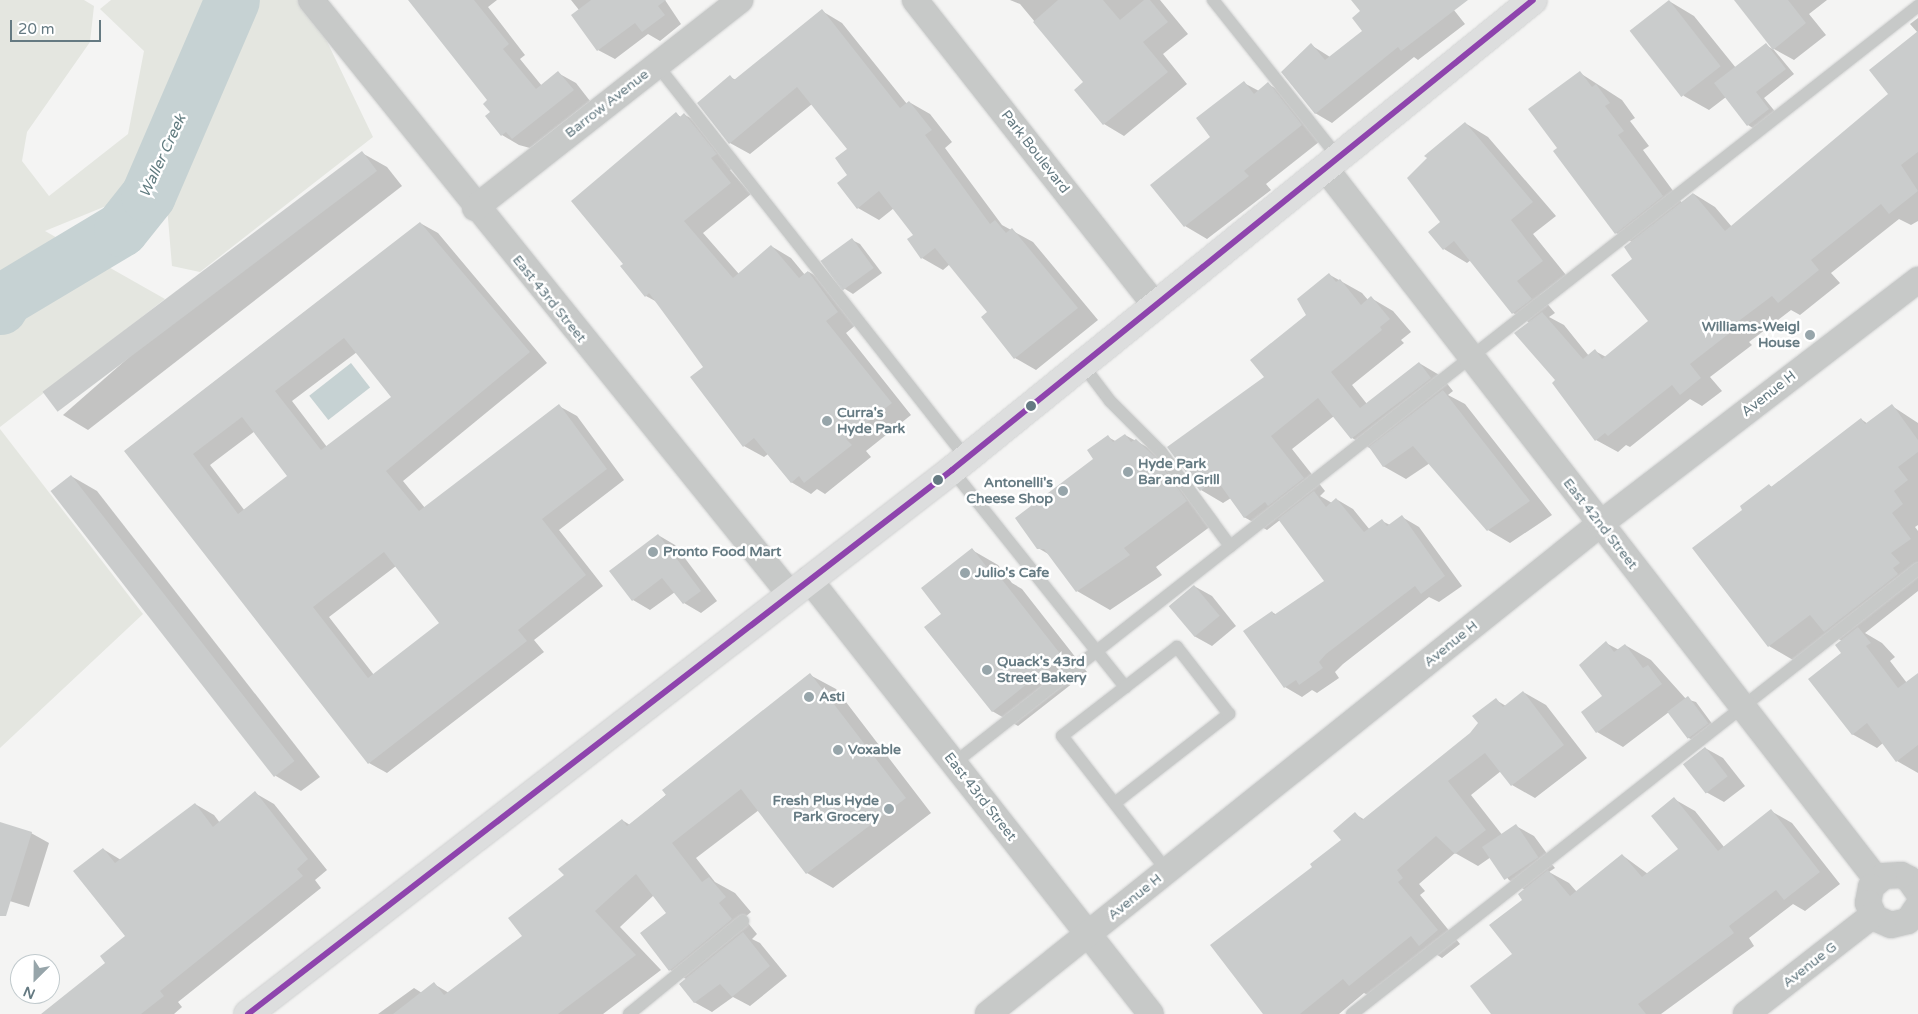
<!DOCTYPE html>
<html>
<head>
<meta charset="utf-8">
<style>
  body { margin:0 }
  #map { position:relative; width:1918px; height:1014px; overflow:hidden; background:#f4f4f3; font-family:"Varela Round",sans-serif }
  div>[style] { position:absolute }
  .green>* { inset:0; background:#e4e6e0 }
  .water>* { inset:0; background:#c6d2d3; transform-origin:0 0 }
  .shadow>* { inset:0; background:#0003 }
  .river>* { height:55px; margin:-27.5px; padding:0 27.5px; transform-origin:27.5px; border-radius:27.5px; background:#c6d2d3 }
  .building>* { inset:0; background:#cacccc; transform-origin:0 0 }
  .roads { filter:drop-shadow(0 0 1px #d0d1d1) drop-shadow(0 0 1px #d0d1d1) }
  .lane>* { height:12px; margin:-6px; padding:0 6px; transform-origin:6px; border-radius:6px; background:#c7c9c8 }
  .street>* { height:26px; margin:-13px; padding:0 13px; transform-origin:13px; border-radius:13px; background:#c7c9c8 }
  .secondary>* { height:28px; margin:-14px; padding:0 14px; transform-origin:14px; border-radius:14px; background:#dddede }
  .bus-1>* { height:6px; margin:-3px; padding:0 3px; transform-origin:3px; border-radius:3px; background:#8e44ad }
  .dots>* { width:14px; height:14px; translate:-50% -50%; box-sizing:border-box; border:2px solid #fff; border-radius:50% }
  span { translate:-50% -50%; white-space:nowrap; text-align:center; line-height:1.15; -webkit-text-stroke:5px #fff; paint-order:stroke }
  .street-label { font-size:14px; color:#657a82 }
  .poi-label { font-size:14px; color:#657a82; font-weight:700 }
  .right { translate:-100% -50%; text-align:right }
  .left { translate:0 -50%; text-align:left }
  .water-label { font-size:15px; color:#607b7f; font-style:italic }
  .north { position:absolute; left:10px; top:954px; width:50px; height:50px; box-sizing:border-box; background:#fff; border:1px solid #c1cacd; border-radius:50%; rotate:203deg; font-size:14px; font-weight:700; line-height:20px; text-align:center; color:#657a82 }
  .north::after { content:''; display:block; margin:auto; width:18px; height:22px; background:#97a5aa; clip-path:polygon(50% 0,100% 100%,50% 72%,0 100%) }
  .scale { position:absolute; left:10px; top:20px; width:91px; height:22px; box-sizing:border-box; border:2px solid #657a82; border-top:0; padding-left:6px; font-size:15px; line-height:18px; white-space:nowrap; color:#657a82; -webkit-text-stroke:4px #fff; paint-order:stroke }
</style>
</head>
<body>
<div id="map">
  <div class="green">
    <div style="clip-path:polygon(0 0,84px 0,94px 6px,90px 42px,27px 132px,22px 161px,49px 196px,128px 134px,144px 51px,100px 9px,111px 0,307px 0,373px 137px,200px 272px,172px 266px,167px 207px,145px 177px,111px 204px,45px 231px,165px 299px,0 427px)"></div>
    <div style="clip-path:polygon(0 429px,143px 614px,0 748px)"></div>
  </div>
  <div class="water">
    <div style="left:351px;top:363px;width:31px;height:53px;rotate:52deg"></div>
  </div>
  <div class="shadow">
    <div style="clip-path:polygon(410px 0,497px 0,488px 7px,525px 55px,520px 59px,542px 86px,558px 73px,576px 83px,590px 101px,530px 148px,519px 145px,502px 135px,489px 101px)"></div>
    <div style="clip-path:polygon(571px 0,665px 0,681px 24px,660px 41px,648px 34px,615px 59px,598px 50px,579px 10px)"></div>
    <div style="clip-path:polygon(1010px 0,1160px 0,1188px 34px,1163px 54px,1187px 84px,1124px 136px,1104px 124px,1085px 82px,1020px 4px)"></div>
    <div style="clip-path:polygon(1352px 0,1446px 0,1465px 24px,1418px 60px,1414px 57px,1332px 123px,1315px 113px,1311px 45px,1330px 57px,1363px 31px,1362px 12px)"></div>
    <div style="clip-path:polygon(1736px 0,1827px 0,1809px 14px,1826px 35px,1794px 60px,1774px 49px)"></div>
    <div style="clip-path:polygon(1669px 1px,1694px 16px,1736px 68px,1766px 45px,1774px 50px,1794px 74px,1764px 98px,1777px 114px,1756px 130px,1748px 125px,1726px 97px,1709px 110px,1684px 96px,1632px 31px)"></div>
    <div style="clip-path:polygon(822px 11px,842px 23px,907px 104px,909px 102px,930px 114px,952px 142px,945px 148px,1002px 225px,1033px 242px,1098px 320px,1036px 370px,1015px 358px,988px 312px,950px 264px,943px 270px,922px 258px,914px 235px,894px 208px,879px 220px,858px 208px,849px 175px,849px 149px,812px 104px,750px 154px,730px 143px,730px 77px,736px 80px)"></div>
    <div style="clip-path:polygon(1918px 18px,1918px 221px,1911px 225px,1899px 219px,1831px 273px,1840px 283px,1800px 315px,1791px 310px,1749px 342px,1752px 345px,1710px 377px,1722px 391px,1702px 406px,1690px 399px,1630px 447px,1626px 445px,1618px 452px,1596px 440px,1557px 380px,1530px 323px,1513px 313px,1471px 260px,1467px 263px,1444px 249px,1442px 223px,1465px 123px,1488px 137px,1556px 216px,1533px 234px,1566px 275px,1540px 295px,1555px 313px,1549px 317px,1564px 325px,1589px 356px,1595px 351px,1606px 357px,1650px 321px,1632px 242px,1616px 233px,1559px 148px,1580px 73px,1622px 100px,1635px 118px,1630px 121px,1649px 146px,1643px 150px,1682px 203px,1694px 194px,1715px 207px,1732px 227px,1890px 94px,1918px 33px,1910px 24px)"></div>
    <div style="clip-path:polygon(1244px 83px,1259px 91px,1268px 84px,1291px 97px,1324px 138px,1266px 184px,1271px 190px,1207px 239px,1185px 226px,1212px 137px)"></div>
    <div style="clip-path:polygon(676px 114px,681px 117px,685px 115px,705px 126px,736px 166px,730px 170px,751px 194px,703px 233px,739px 274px,771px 246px,791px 258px,805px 275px,809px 272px,829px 284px,857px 324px,846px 333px,911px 415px,866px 451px,871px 457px,825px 494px,817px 489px,811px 494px,791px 482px,768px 454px,764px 457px,744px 446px,704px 367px,657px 302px,646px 296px,624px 264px)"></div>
    <div style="clip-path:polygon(362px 153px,387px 167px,402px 186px,88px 430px,63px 415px)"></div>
    <div style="clip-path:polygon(evenodd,420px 223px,438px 233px,547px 363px,403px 481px,425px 508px,559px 406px,577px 416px,624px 480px,559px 530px,603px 586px,534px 640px,544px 652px,387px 773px,369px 763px,125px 451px,420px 223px,357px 352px,392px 397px,327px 447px,292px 401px,357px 352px,420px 223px,255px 431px,289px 477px,245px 511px,210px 465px,255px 431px,420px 223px,396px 566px,441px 623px,374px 675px,329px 617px,396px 566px)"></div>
    <div style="clip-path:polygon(852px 240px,860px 244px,882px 273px,853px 294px,845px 289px)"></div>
    <div style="clip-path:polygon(1330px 275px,1362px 293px,1368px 300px,1371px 298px,1393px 311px,1411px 332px,1401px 340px,1404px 343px,1352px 385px,1367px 404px,1419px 363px,1441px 376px,1453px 391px,1448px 395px,1465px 404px,1552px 515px,1510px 543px,1488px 530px,1430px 463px,1406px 479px,1383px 466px,1373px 450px,1352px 438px,1334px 416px,1292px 449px,1325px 491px,1320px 496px,1332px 503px,1336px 499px,1353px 509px,1370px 530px,1382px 521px,1390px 525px,1402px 517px,1419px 527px,1462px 586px,1439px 602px,1429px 597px,1343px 664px,1335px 672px,1339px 678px,1317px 693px,1312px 690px,1302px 697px,1285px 687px,1245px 631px,1272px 612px,1277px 615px,1326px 581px,1280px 520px,1267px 530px,1244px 517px,1231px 498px,1223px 503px,1201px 490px,1266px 378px,1308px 316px)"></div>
    <div style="clip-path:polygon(1892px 406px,1918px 423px,1918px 525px,1915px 527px,1918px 531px,1918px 591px,1865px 633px,1882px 643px,1895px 657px,1890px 661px,1907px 683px,1918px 674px,1918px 773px,1897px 761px,1883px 743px,1877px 748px,1852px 734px,1842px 641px,1828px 633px,1793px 660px,1769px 646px,1694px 549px,1744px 510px,1769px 485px,1772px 487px,1861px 419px,1868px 424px)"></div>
    <div style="clip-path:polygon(1125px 435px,1169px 459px,1188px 478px,1219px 520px,1156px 567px,1162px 575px,1110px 610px,1077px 591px,1050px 555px,1038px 548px,1108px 437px,1117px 442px)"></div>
    <div style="clip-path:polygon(71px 476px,97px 491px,320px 777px,301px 791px,276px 776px)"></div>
    <div style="clip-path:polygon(658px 535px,675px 545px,717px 601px,701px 613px,684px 603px,675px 592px,650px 610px,633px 600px,611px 571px)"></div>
    <div style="clip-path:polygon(972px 550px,998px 565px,1012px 583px,1022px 589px,1087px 672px,1018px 726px,992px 711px,943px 614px)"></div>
    <div style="clip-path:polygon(1194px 586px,1212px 596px,1236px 626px,1212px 646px,1194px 636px)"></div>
    <div style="clip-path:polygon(1606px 643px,1619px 650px,1625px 645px,1651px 660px,1686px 699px,1696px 702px,1716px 729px,1697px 743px,1689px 738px,1669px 712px,1623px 747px,1597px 732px,1604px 696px)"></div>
    <div style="clip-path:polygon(810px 675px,836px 689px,931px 813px,833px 888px,807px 873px,759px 810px,696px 858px,715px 882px,735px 893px,751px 912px,744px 918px,757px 934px,752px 939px,760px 943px,787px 976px,750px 1006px,733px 997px,712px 1012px,694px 1002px,686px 979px,670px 970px,668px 913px,654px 895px,620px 927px,661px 970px,603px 1014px,378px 1014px,414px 988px,422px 993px,434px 984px,449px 993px,523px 936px,566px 875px,622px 820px,630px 825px)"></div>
    <div style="clip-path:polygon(1523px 692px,1546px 705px,1587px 758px,1535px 798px,1512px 785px,1501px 771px,1471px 795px,1503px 836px,1516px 826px,1534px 836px,1551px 859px,1549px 861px,1555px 868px,1549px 872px,1569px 883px,1577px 892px,1622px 855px,1648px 874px,1680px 849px,1674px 799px,1695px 811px,1724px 847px,1771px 811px,1792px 823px,1840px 884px,1805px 911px,1793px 904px,1749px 938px,1754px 946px,1661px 1014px,1492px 1014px,1514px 954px,1525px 890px,1509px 880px,1491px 857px,1478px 866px,1455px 853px,1419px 884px,1425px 891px,1420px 895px,1460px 944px,1442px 958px,1431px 951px,1373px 998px,1364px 993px,1339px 1014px,1265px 1014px,1314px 868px,1342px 840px,1355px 814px,1365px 820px,1471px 734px,1496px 700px,1506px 706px)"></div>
    <div style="clip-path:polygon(1705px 748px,1723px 758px,1745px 786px,1724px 802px,1706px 792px)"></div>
    <div style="clip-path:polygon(255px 793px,274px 804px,327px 870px,315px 880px,321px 888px,178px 1002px,182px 1007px,174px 1014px,58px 1014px,107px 964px,126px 936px,103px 849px,121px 860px,195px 804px,214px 815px,220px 823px)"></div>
    <div style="clip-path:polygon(0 823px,31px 833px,49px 843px,29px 907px,0 898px)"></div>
  </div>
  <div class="river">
    <div style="left:0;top:307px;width:9px;rotate:-63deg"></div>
    <div style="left:4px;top:299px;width:136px;rotate:-30.9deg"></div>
    <div style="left:121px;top:229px;width:43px;rotate:-51.5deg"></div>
    <div style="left:148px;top:195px;width:212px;rotate:-66.7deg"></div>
  </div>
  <div class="building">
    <div style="clip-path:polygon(408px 0,474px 0,509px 44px,503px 49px,536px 89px,558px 71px,574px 90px,512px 139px,506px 132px,501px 136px,485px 116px,490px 112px,483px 104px,487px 100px)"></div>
    <div style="clip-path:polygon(591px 0,666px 0,658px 6px,665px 15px,642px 32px,635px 23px,597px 51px,571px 15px)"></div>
    <div style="clip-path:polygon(1058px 0,1103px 0,1120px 20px,1144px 0,1150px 0,1168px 22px,1143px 42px,1168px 72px,1103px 125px,1074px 90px,1083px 82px,1033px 22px)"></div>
    <div style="clip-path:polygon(1351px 0,1468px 0,1401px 51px,1398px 47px,1315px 114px,1281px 72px,1311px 43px,1325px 60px,1362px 31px,1352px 18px,1360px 11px)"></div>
    <div style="left:1669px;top:0;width:84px;height:50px;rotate:52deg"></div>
    <div style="clip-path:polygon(1734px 0,1788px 0,1806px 23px,1773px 50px)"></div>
    <div style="clip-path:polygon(822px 9px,900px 108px,909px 101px,932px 130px,925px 135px,990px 224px,995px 220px,1006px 233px,1012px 228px,1078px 308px,1014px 359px,981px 317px,987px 312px,935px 248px,921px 259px,907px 239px,913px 235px,879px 191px,857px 209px,837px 183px,847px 175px,835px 158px,847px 149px,797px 87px,729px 144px,697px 103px,730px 75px,734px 80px)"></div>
    <div style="clip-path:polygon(1918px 31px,1918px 152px,1901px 165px,1918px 191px,1889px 214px,1881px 204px,1811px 260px,1819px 270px,1778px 303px,1772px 296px,1728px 329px,1731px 332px,1690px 364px,1701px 378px,1680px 395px,1672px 385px,1608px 436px,1605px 433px,1595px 441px,1552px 383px,1555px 380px,1514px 333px,1542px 312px,1583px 359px,1595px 349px,1602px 359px,1648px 321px,1611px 275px,1632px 259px,1624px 247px,1693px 193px,1725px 231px,1888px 94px,1869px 70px)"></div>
    <div style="clip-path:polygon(1766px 43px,1786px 69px,1756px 92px,1769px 109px,1747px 126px,1714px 83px)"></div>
    <div style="clip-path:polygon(1580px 71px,1592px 87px,1596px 84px,1610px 103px,1605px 106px,1624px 131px,1618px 135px,1663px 196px,1615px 234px,1553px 151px,1557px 148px,1528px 109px)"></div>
    <div style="clip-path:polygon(1244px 81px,1254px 94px,1268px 82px,1302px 125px,1244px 171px,1249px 176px,1184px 227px,1150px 185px,1210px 137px,1196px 118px)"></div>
    <div style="clip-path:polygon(676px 112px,680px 117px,684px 113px,717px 154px,711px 158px,731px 183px,684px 221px,733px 278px,771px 245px,799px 278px,808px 271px,838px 312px,826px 321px,892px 403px,846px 439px,852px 445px,804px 483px,799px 476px,791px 483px,754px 438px,743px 447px,690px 377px,703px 367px,680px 335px,649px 293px,645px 297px,620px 266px,623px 264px,571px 201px)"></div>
    <div style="clip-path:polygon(1465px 122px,1533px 202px,1511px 220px,1543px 261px,1517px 281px,1532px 299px,1512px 314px,1454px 241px,1443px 250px,1428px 232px,1440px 222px,1407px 178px,1427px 158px,1424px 156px)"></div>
    <div style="left:362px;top:151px;width:25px;height:400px;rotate:53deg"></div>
    <div style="clip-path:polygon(evenodd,420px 222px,530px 352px,386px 471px,419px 511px,559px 404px,607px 469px,542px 519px,586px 575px,518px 630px,527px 641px,368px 764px,124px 451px,420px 222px,344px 338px,391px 397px,321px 450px,275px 391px,344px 338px,420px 222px,242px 417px,287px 476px,238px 514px,193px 454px,242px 417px,420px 222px,384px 552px,439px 623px,368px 678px,313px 607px,384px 552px)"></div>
    <div style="left:852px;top:238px;width:37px;height:39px;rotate:54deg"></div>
    <div style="clip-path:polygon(1329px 273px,1336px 282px,1340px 279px,1361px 305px,1371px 296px,1390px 319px,1380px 327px,1382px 330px,1331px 372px,1360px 408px,1419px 362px,1431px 378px,1351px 439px,1318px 398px,1271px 436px,1304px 478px,1268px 506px,1265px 502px,1244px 518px,1216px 479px,1200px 491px,1167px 447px,1264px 377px,1250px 360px,1306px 315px,1297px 299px)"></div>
    <div style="clip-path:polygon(1443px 390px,1530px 501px,1487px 531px,1413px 446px,1383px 467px,1369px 447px)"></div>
    <div style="clip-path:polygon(1892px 404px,1918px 440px,1918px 452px,1898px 467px,1908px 480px,1894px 491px,1903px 504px,1892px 513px,1911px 539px,1891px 553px,1900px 563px,1893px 568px,1898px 574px,1824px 632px,1810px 615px,1768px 647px,1692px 548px,1742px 510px,1740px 506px,1769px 484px,1771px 487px,1861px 418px,1865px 424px)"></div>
    <div style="clip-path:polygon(1125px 434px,1131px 442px,1136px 439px,1155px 457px,1187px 501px,1124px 548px,1130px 555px,1076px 592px,1044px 549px,1037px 549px,1015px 518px,1093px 459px,1087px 450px,1108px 435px,1113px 442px)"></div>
    <div style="left:71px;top:475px;width:363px;height:26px;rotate:52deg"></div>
    <div style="clip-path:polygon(1314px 491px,1326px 507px,1336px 498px,1364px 532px,1382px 519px,1387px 526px,1402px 515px,1445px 576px,1421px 594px,1415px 586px,1326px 654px,1319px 662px,1323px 668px,1299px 685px,1296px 680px,1284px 688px,1243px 631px,1272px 611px,1274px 615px,1324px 581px,1278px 519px)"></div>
    <div style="clip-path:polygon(658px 534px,701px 591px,683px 604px,662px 578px,632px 601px,609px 571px)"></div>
    <div style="clip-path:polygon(972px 548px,993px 575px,996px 572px,1062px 656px,992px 712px,924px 627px,941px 614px,921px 588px)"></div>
    <div style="left:1194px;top:585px;width:40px;height:33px;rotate:50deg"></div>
    <div style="clip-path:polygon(1858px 627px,1871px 643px,1866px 646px,1898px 688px,1918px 673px,1918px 745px,1896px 762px,1867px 723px,1852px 735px,1808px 679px,1841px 653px,1835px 645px)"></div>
    <div style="clip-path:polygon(1606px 641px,1614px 652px,1625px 644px,1643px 668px,1648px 665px,1662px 684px,1596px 733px,1581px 712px,1602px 696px,1579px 665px)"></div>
    <div style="clip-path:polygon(810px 673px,906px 798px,806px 874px,741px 789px,672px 843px,702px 882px,709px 877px,726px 897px,719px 903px,732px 919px,669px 971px,640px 933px,666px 913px,636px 874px,595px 911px,636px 955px,558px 1014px,393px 1014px,434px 982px,444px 995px,522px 936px,508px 918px,564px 875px,558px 869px,622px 819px,627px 826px,666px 795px,662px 790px)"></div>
    <div style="clip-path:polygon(1523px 691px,1564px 745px,1511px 786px,1485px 753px,1448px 781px,1486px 830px,1455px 854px,1436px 836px,1397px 870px,1403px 878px,1398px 882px,1438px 930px,1419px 946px,1411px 936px,1349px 986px,1343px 979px,1300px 1014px,1263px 1014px,1210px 945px,1312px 867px,1310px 864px,1341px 840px,1333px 831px,1355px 812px,1362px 820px,1470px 733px,1478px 723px,1472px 716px,1496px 698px,1503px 707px)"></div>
    <div style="left:1688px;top:696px;width:34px;height:26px;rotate:53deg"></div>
    <div style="left:1705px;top:747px;width:37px;height:28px;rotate:52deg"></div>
    <div style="clip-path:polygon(255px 791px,308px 859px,297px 869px,303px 876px,160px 991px,164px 996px,141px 1014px,41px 1014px,105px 963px,100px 956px,125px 936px,73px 871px,103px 848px,115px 863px,195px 803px,213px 827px)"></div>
    <div style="clip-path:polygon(1674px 797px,1718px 851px,1771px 809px,1820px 872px,1784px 900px,1776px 890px,1729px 926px,1734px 933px,1638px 1004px,1646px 1014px,1491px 1014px,1470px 986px,1512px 954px,1489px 925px,1522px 900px,1518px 894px,1548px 870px,1570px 896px,1622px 854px,1642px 877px,1678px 849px,1651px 816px)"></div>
    <div style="clip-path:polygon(0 822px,32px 832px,6px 916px,0 916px)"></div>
    <div style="left:1516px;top:824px;width:40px;height:41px;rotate:56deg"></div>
    <div style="clip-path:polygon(743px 932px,770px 966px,732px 997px,720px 984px,694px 1003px,679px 984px)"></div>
  </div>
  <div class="roads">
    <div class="lane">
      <div style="left:1213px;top:0;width:201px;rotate:51.5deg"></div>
      <div style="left:657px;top:65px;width:500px;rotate:51.8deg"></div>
      <div style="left:1082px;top:364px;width:46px;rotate:52.9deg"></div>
      <div style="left:1110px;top:401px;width:72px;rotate:45deg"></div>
      <div style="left:1161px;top:452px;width:117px;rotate:53.7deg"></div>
      <div style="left:952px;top:470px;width:278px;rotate:51.4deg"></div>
      <div style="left:953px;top:764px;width:1227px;rotate:-38.15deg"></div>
      <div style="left:1115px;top:803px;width:145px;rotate:-38deg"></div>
      <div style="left:1229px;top:714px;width:85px;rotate:-127.8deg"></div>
      <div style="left:1177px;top:647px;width:145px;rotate:142.3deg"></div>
      <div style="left:1062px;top:736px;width:171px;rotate:52.1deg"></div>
      <div style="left:629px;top:1014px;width:147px;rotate:-39.2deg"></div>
      <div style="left:1352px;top:1014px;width:720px;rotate:-38.18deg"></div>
    </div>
    <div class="street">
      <div style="left:311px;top:0;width:763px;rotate:51.12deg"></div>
      <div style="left:915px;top:0;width:388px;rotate:51.8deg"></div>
      <div style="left:1325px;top:168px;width:901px;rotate:52.21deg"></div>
      <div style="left:475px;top:208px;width:337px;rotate:-38.1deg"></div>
      <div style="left:809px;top:579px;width:553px;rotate:51.83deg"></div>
      <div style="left:1918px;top:892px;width:16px;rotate:-125deg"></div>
      <div style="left:1909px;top:879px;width:9px;rotate:-153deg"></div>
      <div style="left:1901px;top:875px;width:17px;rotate:177deg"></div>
      <div style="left:1884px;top:876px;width:17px;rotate:140deg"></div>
      <div style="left:1871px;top:887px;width:16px;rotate:101deg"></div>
      <div style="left:1868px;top:903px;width:17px;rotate:65deg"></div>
      <div style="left:1875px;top:918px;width:17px;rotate:24deg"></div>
      <div style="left:1891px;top:925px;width:17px;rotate:-13deg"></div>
      <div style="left:1908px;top:921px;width:18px;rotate:-56deg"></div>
      <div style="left:988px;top:1014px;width:784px;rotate:-38.68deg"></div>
      <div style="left:1600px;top:524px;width:401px;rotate:-37.5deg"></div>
      <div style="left:1746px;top:1014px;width:161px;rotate:-37.9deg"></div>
    </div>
    <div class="secondary">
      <div style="left:248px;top:1014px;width:890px;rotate:-37.69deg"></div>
      <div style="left:952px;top:470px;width:747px;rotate:-38.97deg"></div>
    </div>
  </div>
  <div class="bus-1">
    <div style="left:248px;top:1014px;width:890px;rotate:-37.69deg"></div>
    <div style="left:952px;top:470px;width:747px;rotate:-38.97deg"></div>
  </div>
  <div class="dots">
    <div style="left:1810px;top:335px;background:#97a5aa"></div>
    <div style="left:1031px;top:406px;background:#657a82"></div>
    <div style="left:827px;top:421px;background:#97a5aa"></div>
    <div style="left:1128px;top:472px;background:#97a5aa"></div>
    <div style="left:938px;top:480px;background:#657a82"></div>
    <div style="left:1063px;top:491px;background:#97a5aa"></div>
    <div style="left:653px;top:552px;background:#97a5aa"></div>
    <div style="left:965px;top:573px;background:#97a5aa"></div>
    <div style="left:987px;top:670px;background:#97a5aa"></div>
    <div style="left:809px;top:697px;background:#97a5aa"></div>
    <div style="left:838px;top:750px;background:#97a5aa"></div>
    <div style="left:889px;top:809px;background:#97a5aa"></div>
  </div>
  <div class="street-label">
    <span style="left:607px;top:104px;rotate:-38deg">Barrow Avenue</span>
    <span style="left:1035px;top:152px;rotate:52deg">Park Boulevard</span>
    <span style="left:549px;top:299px;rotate:51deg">East 43rd Street</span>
    <span style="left:1769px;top:394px;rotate:-38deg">Avenue H</span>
    <span style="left:1600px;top:524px;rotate:52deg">East 42nd Street</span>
    <span style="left:1451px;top:644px;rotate:-39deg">Avenue H</span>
    <span style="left:980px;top:797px;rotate:52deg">East 43rd Street</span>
    <span style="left:1135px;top:897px;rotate:-39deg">Avenue H</span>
    <span style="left:1810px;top:965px;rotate:-38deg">Avenue G</span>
  </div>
  <div class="poi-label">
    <span class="right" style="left:1800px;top:335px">Williams-Weigl<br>House</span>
    <span class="left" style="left:837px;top:421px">Curra's<br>Hyde Park</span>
    <span class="left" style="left:1138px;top:472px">Hyde Park<br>Bar and Grill</span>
    <span class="right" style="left:1053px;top:491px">Antonelli's<br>Cheese Shop</span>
    <span class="left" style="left:663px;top:552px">Pronto Food Mart</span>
    <span class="left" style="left:975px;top:573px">Julio's Cafe</span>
    <span class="left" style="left:997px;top:670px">Quack's 43rd<br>Street Bakery</span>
    <span class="left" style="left:819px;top:697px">Asti</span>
    <span class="left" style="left:848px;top:750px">Voxable</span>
    <span class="right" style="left:879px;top:809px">Fresh Plus Hyde<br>Park Grocery</span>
  </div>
  <div class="water-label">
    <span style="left:163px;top:156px;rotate:-65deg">Waller Creek</span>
  </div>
  <div class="north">N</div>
  <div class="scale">20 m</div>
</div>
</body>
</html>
